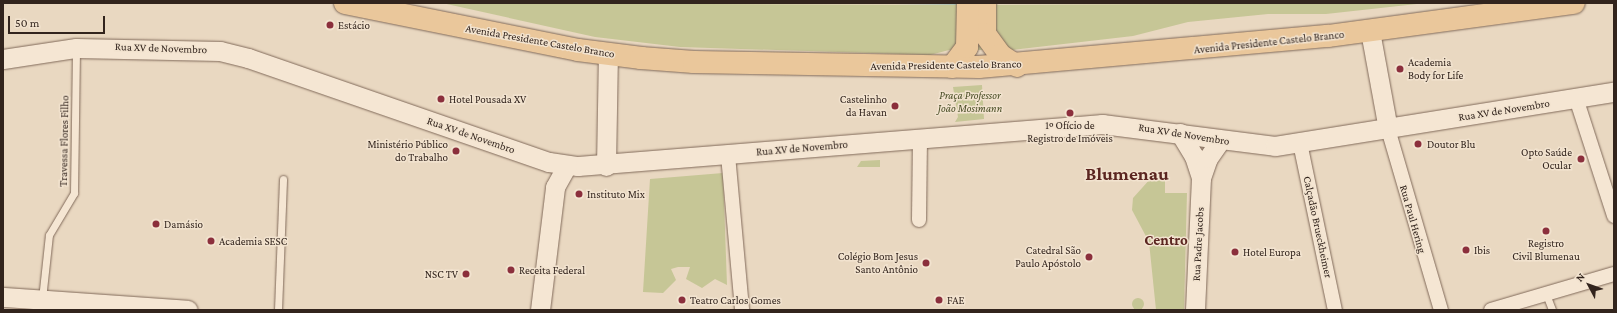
<!DOCTYPE html>
<html>
<head>
<meta charset="utf-8">
<style>
  body { margin:0 }
  #map { position:relative; width:1617px; height:313px; overflow:hidden; background:#e9d8c1; font-family:"Crimson Pro",serif }
  div>[style] { position:absolute }
  .green>* { inset:0; background:#c6c696 }
  .round { border-radius:50% }
  .water>* { inset:0; background:#a3bcb1 }
  .roads { filter:drop-shadow(0 0 1px #816a5a) drop-shadow(0 0 1px #816a5a) }
  .lane>* { height:7px; margin:-3.5px; padding:0 3.5px; transform-origin:3.5px; border-radius:3.5px; background:#f5e6d3 }
  .street>* { height:14px; margin:-7px; padding:0 7px; transform-origin:7px; border-radius:7px; background:#f5e6d3 }
  .secondary>* { height:19px; margin:-9.5px; padding:0 9.5px; transform-origin:9.5px; border-radius:9.5px; background:#f5e6d3 }
  .primary>* { height:22px; margin:-11px; padding:0 11px; transform-origin:11px; border-radius:11px; background:#eac79b }
  .dots>* { width:11px; height:11px; translate:-50% -50%; box-sizing:border-box; border:2px solid #f2e3cf; border-radius:50% }
  span { translate:-50% -50%; white-space:nowrap; text-align:center; line-height:1.15; -webkit-text-stroke:3px #f2e3cf; paint-order:stroke }
  .poi-label { font-size:11px; color:#32241d }
  .left { translate:0 -50%; text-align:left }
  .right { translate:-100% -50%; text-align:right }
  .street-label { font-size:11px; color:#32241d }
  .park-label { font-size:11px; color:#484d25; font-style:italic }
  .district-label { font-size:15px; color:#5b2520; font-weight:700 }
  .town-label { font-size:19px; color:#5b2520; font-weight:700 }
  .frame { position:absolute; inset:0; border:4px solid #32241d; pointer-events:none }
  .north { position:absolute; left:1569px; top:265px; width:40px; height:40px; -webkit-text-stroke:3px #f2e3cf; paint-order:stroke; rotate:311deg; font-size:11px; font-weight:700; line-height:16px; text-align:center; color:#32241d }
  .north::after { content:''; display:block; margin:auto; width:14px; height:18px; background:#32241d; clip-path:polygon(50% 0,100% 100%,50% 72%,0 100%) }
  .scale { position:absolute; left:8px; top:16px; width:97px; height:18px; box-sizing:border-box; border:2px solid #32241d; border-top:0; padding-left:5px; font-size:12px; line-height:14px; white-space:nowrap; color:#32241d; -webkit-text-stroke:3px #f2e3cf; paint-order:stroke }
</style>
</head>
<body>
<div id="map">
  <div class="green">
    <div style="clip-path:polygon(442px 3px,967px 5px,1426px 3px,1326px 14px,1268px 14px,1188px 22px,1133px 36px,1012px 50px,949px 50px,930px 55px,680px 47px,595px 37px)"></div>
    <div style="clip-path:polygon(982px 85px,984px 119px,955px 122px,958px 117px,953px 87px)"></div>
    <div style="clip-path:polygon(880px 160px,880px 167px,857px 167px,861px 161px)"></div>
    <div style="clip-path:polygon(723px 173px,727px 285px,715px 279px,702px 288px,686px 279px,690px 267px,678px 267px,671px 269px,676px 280px,663px 293px,643px 292px,650px 179px)"></div>
    <div style="clip-path:polygon(1151px 178px,1165px 178px,1165px 193px,1187px 193px,1184px 310px,1156px 310px,1149px 242px,1132px 210px,1133px 198px)"></div>
    <div class="round" style="left:1132px;top:298px;width:12px;height:12px"></div>
  </div>
  <div class="water">
    <div style="clip-path:polygon(823px 3px,987px 3px,967px 5px)"></div>
  </div>
  <div class="roads">
    <div class="lane">
      <div style="left:1546px;top:294px;width:17px;rotate:69deg"></div>
      <div style="left:42px;top:299px;width:64px;rotate:-83.8deg"></div>
      <div style="left:49px;top:235px;width:49px;rotate:-59.2deg"></div>
      <div style="left:74px;top:193px;width:143px;rotate:-89.2deg"></div>
      <div style="left:278px;top:310px;width:131px;rotate:-87.8deg"></div>
    </div>
    <div class="street">
      <div style="left:1576px;top:98px;width:124px;rotate:72.1deg"></div>
      <div style="left:1388px;top:129px;width:189px;rotate:73.7deg"></div>
      <div style="left:1300px;top:143px;width:171px;rotate:78.2deg"></div>
      <div style="left:728px;top:155px;width:156px;rotate:84.8deg"></div>
      <div style="left:919px;top:220px;width:81px;rotate:-89.3deg"></div>
      <div style="left:1491px;top:310px;width:128px;rotate:-16.3deg"></div>
    </div>
    <div class="secondary">
      <div style="left:1370px;top:31px;width:100px;rotate:79.6deg"></div>
      <div style="left:3px;top:59px;width:74px;rotate:-8.6deg"></div>
      <div style="left:76px;top:48px;width:144px;rotate:1.2deg"></div>
      <div style="left:220px;top:51px;width:29px;rotate:14deg"></div>
      <div style="left:248px;top:58px;width:318px;rotate:19.1deg"></div>
      <div style="left:549px;top:162px;width:29px;rotate:8deg"></div>
      <div style="left:578px;top:166px;width:526px;rotate:-4.58deg"></div>
      <div style="left:1102px;top:124px;width:174px;rotate:7.2deg"></div>
      <div style="left:1275px;top:146px;width:343px;rotate:-9.1deg"></div>
      <div style="left:1180px;top:133px;width:27px;rotate:59deg"></div>
      <div style="left:1194px;top:156px;width:23px;rotate:72deg"></div>
      <div style="left:606px;top:166px;width:112px;rotate:-89deg"></div>
      <div style="left:3px;top:297px;width:185px;rotate:4deg"></div>
      <div style="left:540px;top:310px;width:124px;rotate:-83deg"></div>
      <div style="left:555px;top:187px;width:25px;rotate:-61deg"></div>
      <div style="left:1195px;top:310px;width:132px;rotate:-87.4deg"></div>
      <div style="left:1201px;top:178px;width:21px;rotate:-71deg"></div>
      <div style="left:1208px;top:158px;width:21px;rotate:-55deg"></div>
    </div>
    <div class="primary">
      <div style="left:345px;top:3px;width:238px;rotate:11.4deg"></div>
      <div style="left:578px;top:50px;width:64px;rotate:7.2deg"></div>
      <div style="left:641px;top:58px;width:53px;rotate:4.3deg"></div>
      <div style="left:694px;top:62px;width:285px;rotate:1deg"></div>
      <div style="left:979px;top:67px;width:351px;rotate:-5.1deg"></div>
      <div style="left:1329px;top:36px;width:247px;rotate:-7.7deg"></div>
      <div style="left:985px;top:3px;width:31px;rotate:90deg"></div>
      <div style="left:985px;top:34px;width:26px;rotate:54deg"></div>
      <div style="left:1000px;top:55px;width:20px;rotate:33deg"></div>
      <div style="left:952px;top:67px;width:25px;rotate:-53deg"></div>
      <div style="left:967px;top:47px;width:44px;rotate:-88.7deg"></div>
    </div>
  </div>
  <div class="dots">
    <div style="left:330px;top:25px;background:#8b2f3c"></div>
    <div style="left:1400px;top:69px;background:#8b2f3c"></div>
    <div style="left:441px;top:99px;background:#8b2f3c"></div>
    <div style="left:895px;top:106px;background:#8b2f3c"></div>
    <div style="left:1070px;top:113px;background:#8b2f3c"></div>
    <div style="left:1418px;top:144px;background:#8b2f3c"></div>
    <div style="left:456px;top:151px;background:#8b2f3c"></div>
    <div style="left:1581px;top:159px;background:#8b2f3c"></div>
    <div style="left:579px;top:194px;background:#8b2f3c"></div>
    <div style="left:156px;top:224px;background:#8b2f3c"></div>
    <div style="left:1546px;top:231px;background:#8b2f3c"></div>
    <div style="left:211px;top:241px;background:#8b2f3c"></div>
    <div style="left:1466px;top:250px;background:#8b2f3c"></div>
    <div style="left:1235px;top:252px;background:#8b2f3c"></div>
    <div style="left:1089px;top:257px;background:#8b2f3c"></div>
    <div style="left:926px;top:263px;background:#8b2f3c"></div>
    <div style="left:511px;top:270px;background:#8b2f3c"></div>
    <div style="left:466px;top:274px;background:#8b2f3c"></div>
    <div style="left:682px;top:300px;background:#8b2f3c"></div>
    <div style="left:939px;top:300px;background:#8b2f3c"></div>
  </div>
  <div class="poi-label">
    <span class="left" style="left:338px;top:25px">Estácio</span>
    <span class="left" style="left:1408px;top:69px">Academia<br>Body for Life</span>
    <span class="left" style="left:449px;top:99px">Hotel Pousada XV</span>
    <span class="right" style="left:887px;top:106px">Castelinho<br>da Havan</span>
    <span style="left:1070px;top:132px">1º Ofício de<br>Registro de Imóveis</span>
    <span class="left" style="left:1427px;top:144px">Doutor Blu</span>
    <span class="right" style="left:448px;top:151px">Ministério Público<br>do Trabalho</span>
    <span class="right" style="left:1572px;top:159px">Opto Saúde<br>Ocular</span>
    <span class="left" style="left:587px;top:194px">Instituto Mix</span>
    <span class="left" style="left:164px;top:224px">Damásio</span>
    <span class="left" style="left:219px;top:241px">Academia SESC</span>
    <span style="left:1546px;top:250px">Registro<br>Civil Blumenau</span>
    <span class="left" style="left:1474px;top:250px">Ibis</span>
    <span class="right" style="left:1081px;top:257px">Catedral São<br>Paulo Apóstolo</span>
    <span class="left" style="left:1243px;top:252px">Hotel Europa</span>
    <span class="right" style="left:918px;top:263px">Colégio Bom Jesus<br>Santo Antônio</span>
    <span class="left" style="left:519px;top:270px">Receita Federal</span>
    <span class="right" style="left:458px;top:274px">NSC TV</span>
    <span class="left" style="left:690px;top:300px">Teatro Carlos Gomes</span>
    <span class="left" style="left:947px;top:300px">FAE</span>
  </div>
  <div class="street-label">
    <span style="left:540px;top:41px;rotate:10deg">Avenida Presidente Castelo Branco</span>
    <span style="left:1269px;top:42px;rotate:-6deg">Avenida Presidente Castelo Branco</span>
    <span style="left:161px;top:48px;rotate:2deg">Rua XV de Novembro</span>
    <span style="left:946px;top:65px;rotate:-1deg">Avenida Presidente Castelo Branco</span>
    <span style="left:1504px;top:110px;rotate:-9deg">Rua XV de Novembro</span>
    <span style="left:1184px;top:134px;rotate:9deg">Rua XV de Novembro</span>
    <span style="left:471px;top:135px;rotate:19deg">Rua XV de Novembro</span>
    <span style="left:64px;top:141px;rotate:-89deg">Travessa Flores Filho</span>
    <span style="left:802px;top:148px;rotate:-5deg">Rua XV de Novembro</span>
    <span style="left:1413px;top:219px;rotate:74deg">Rua Paul Hering</span>
    <span style="left:1318px;top:227px;rotate:78deg">Calçadão Brueckheimer</span>
    <span style="left:1198px;top:244px;rotate:-87deg">Rua Padre Jacobs</span>
  </div>
  <div class="park-label">
    <span style="left:970px;top:102px">Praça Professor<br>João Mosimann</span>
  </div>
  <div class="district-label">
    <span style="left:1166px;top:241px">Centro</span>
  </div>
  <div class="town-label">
    <span style="left:1127px;top:174px">Blumenau</span>
  </div>
  <div class="frame"></div>
  <div class="north">N</div>
  <div class="scale">50 m</div>
</div>
</body>
</html>
